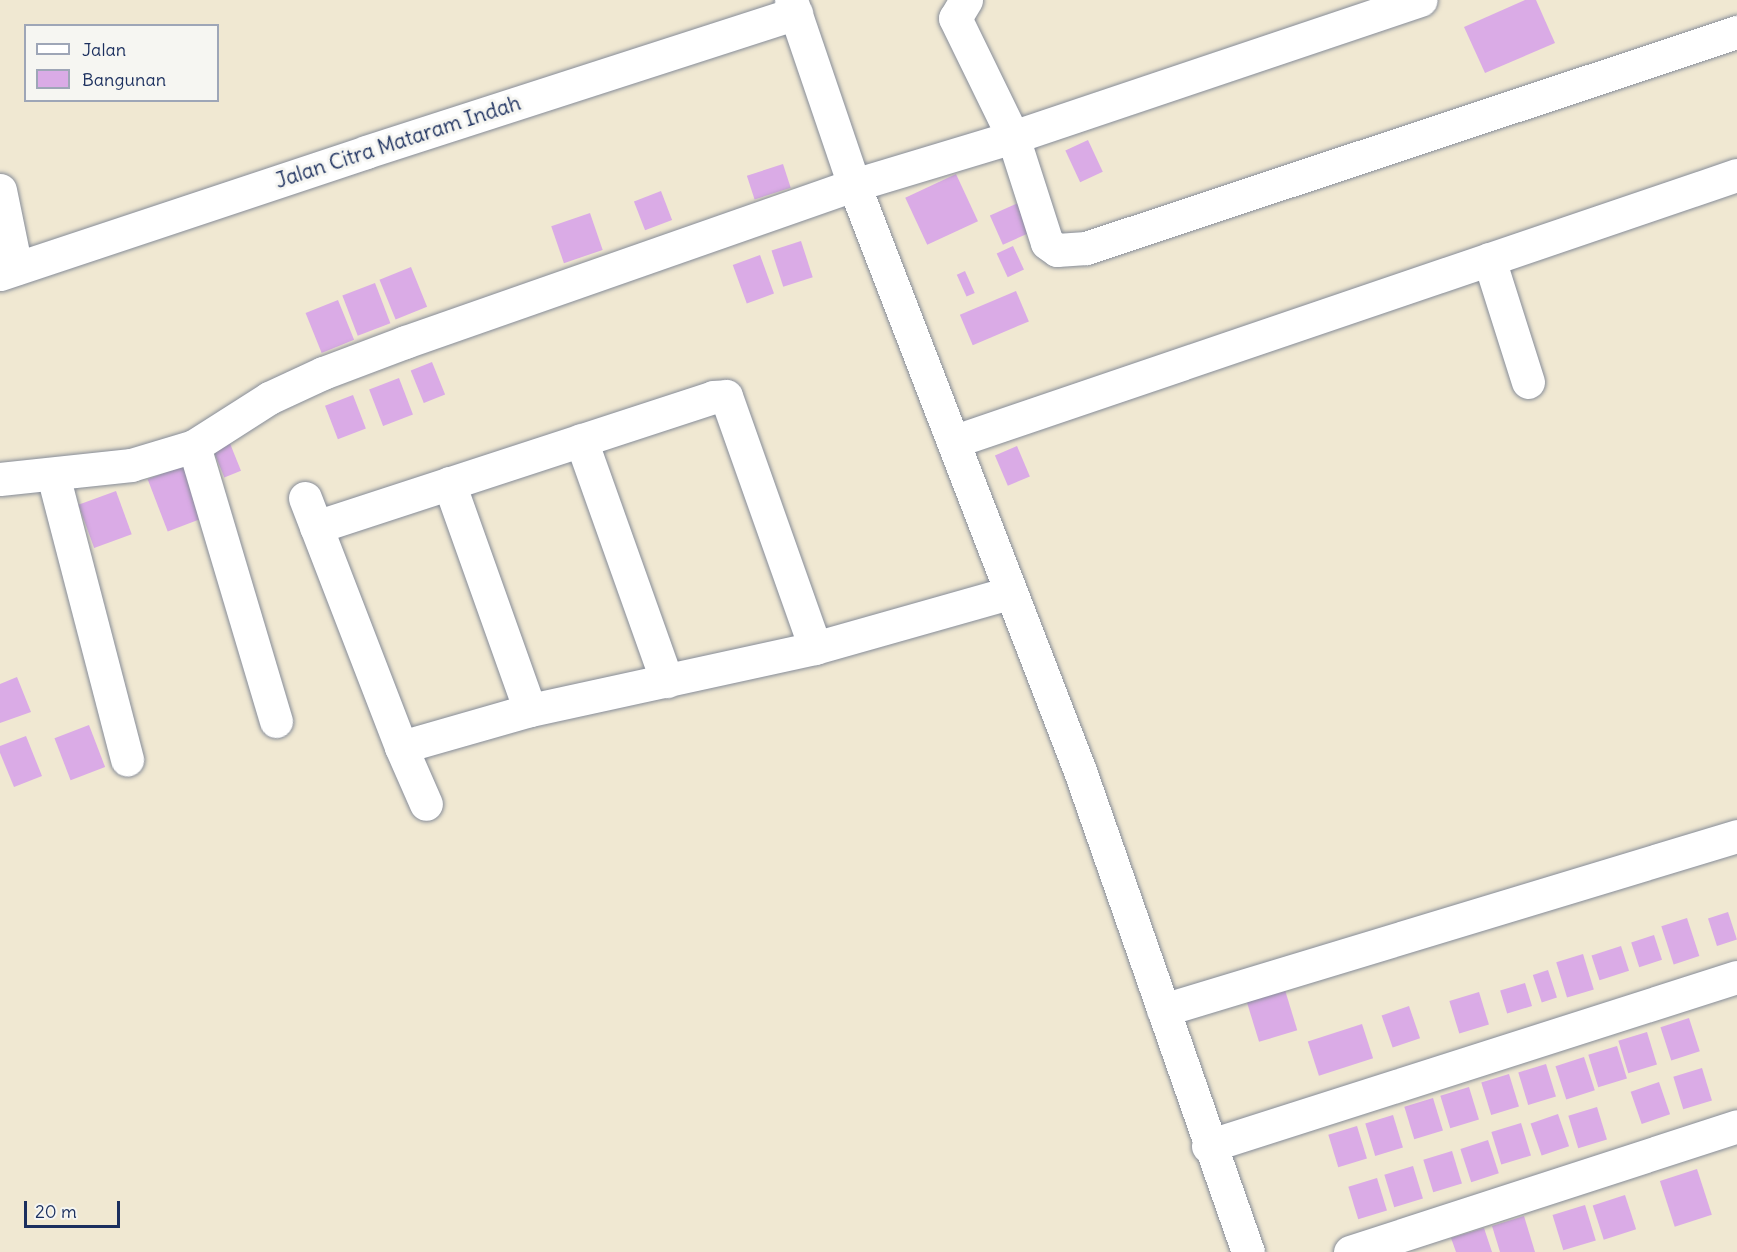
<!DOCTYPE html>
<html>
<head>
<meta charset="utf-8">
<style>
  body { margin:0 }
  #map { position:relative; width:1737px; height:1252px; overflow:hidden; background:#f0e8d2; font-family:Delius,sans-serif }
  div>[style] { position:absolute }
  .building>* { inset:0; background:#daabe6; transform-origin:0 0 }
  .roads { filter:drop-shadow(0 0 2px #868c98) drop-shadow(0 0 2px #868c98) }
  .minor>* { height:33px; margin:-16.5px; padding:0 16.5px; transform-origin:16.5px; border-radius:16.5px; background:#fff }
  span { translate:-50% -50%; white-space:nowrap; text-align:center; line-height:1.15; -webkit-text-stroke:6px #f6f6f2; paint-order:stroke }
  .street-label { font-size:21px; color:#1b2f5e }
  .legend { position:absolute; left:24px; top:24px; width:195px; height:78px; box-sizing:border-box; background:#f6f6f2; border:2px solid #9ea6b7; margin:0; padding:8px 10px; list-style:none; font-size:18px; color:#1b2f5e }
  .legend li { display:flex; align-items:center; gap:12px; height:30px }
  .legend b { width:30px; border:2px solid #9ea6b7 }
  .scale { position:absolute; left:24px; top:1201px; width:96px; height:27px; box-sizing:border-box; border:3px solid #1b2f5e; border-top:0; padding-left:8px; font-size:18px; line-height:21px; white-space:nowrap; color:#1b2f5e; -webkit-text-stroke:4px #f6f6f2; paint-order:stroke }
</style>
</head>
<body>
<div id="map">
  <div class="building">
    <div style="clip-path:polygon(1525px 0,1536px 0,1555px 43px,1485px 73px,1464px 27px)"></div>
    <div style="left:1088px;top:140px;width:35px;height:25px;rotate:65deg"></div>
    <div style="left:783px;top:164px;width:25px;height:38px;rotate:72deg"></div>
    <div style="left:956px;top:174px;width:52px;height:56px;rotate:65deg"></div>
    <div style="left:661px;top:191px;width:31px;height:29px;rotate:69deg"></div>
    <div style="left:1020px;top:202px;width:32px;height:33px;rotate:66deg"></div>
    <div style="left:590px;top:213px;width:39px;height:41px;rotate:71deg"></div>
    <div style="left:801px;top:241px;width:38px;height:31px;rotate:72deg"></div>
    <div style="left:1013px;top:246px;width:26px;height:18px;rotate:65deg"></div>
    <div style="left:760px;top:255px;width:41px;height:29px;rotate:70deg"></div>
    <div style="left:411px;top:267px;width:43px;height:34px;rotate:68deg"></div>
    <div style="left:965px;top:271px;width:24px;height:9px;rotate:66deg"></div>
    <div style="left:375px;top:283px;width:43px;height:35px;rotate:69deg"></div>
    <div style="left:1016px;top:291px;width:33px;height:61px;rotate:67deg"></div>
    <div style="left:338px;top:300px;width:43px;height:35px;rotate:68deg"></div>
    <div style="left:432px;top:362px;width:35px;height:23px;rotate:68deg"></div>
    <div style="left:399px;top:378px;width:39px;height:32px;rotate:69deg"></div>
    <div style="left:353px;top:395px;width:36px;height:30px;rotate:69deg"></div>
    <div style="left:229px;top:441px;width:32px;height:18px;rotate:68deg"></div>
    <div style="left:1017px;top:446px;width:33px;height:24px;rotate:67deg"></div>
    <div style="left:185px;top:465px;width:56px;height:40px;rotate:69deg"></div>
    <div style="left:116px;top:491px;width:46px;height:40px;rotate:70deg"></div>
    <div style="clip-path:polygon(17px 677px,31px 712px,0 723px,0 684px)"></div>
    <div style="left:89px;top:725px;width:45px;height:37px;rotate:69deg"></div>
    <div style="clip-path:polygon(26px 736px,42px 776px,14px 787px,0 753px,0 746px)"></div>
    <div style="left:1728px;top:912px;width:29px;height:21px;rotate:72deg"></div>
    <div style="left:1687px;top:918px;width:40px;height:27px;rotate:72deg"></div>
    <div style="left:1654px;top:935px;width:26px;height:24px;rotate:72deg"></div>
    <div style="left:1621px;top:946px;width:26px;height:31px;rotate:72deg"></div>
    <div style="left:1583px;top:954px;width:37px;height:28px;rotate:73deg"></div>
    <div style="left:1548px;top:970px;width:29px;height:16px;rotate:72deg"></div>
    <div style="left:1525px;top:983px;width:24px;height:26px;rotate:73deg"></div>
    <div style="left:1285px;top:990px;width:42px;height:40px;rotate:73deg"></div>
    <div style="left:1479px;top:992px;width:34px;height:31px;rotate:73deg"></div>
    <div style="left:1409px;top:1006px;width:34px;height:29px;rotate:71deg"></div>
    <div style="left:1689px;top:1018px;width:35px;height:30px;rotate:72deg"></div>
    <div style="left:1362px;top:1024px;width:36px;height:57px;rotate:72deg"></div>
    <div style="left:1647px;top:1032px;width:34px;height:30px;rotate:73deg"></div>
    <div style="left:1617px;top:1046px;width:34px;height:30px;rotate:73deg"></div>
    <div style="left:1584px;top:1057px;width:35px;height:30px;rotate:72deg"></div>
    <div style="left:1546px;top:1064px;width:34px;height:29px;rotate:73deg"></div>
    <div style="left:1702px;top:1068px;width:34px;height:30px;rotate:73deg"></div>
    <div style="left:1509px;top:1074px;width:34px;height:29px;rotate:73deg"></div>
    <div style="left:1659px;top:1082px;width:34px;height:30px;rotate:71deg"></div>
    <div style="left:1469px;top:1087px;width:34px;height:30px;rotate:73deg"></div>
    <div style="left:1433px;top:1098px;width:34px;height:30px;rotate:73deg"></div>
    <div style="left:1597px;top:1107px;width:34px;height:30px;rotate:73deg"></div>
    <div style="left:1558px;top:1114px;width:34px;height:29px;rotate:71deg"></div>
    <div style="left:1393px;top:1115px;width:34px;height:29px;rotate:73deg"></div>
    <div style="left:1521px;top:1123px;width:34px;height:31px;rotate:73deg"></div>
    <div style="left:1357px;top:1126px;width:34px;height:30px;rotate:73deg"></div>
    <div style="left:1488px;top:1140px;width:35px;height:29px;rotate:72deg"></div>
    <div style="left:1452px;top:1151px;width:34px;height:30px;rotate:73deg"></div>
    <div style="left:1413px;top:1166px;width:34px;height:30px;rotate:73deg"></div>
    <div style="left:1697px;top:1169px;width:48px;height:39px;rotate:72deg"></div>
    <div style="left:1377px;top:1178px;width:34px;height:30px;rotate:73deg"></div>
    <div style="left:1625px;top:1195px;width:36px;height:34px;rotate:72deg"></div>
    <div style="left:1585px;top:1205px;width:37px;height:34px;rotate:73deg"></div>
    <div style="clip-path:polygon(1524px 1216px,1535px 1252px,1500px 1252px,1492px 1226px)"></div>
    <div style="clip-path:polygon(1484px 1228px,1492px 1252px,1456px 1252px,1451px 1238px)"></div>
  </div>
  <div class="roads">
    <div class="minor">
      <div style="left:791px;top:0;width:195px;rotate:71.2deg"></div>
      <div style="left:854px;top:185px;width:628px;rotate:68.91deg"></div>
      <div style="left:1080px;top:771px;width:509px;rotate:70.75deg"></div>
      <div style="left:966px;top:0;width:21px;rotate:121deg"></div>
      <div style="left:955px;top:18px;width:132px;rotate:64deg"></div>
      <div style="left:1013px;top:137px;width:111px;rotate:72.2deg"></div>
      <div style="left:1047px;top:243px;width:12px;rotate:35deg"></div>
      <div style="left:1057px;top:250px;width:29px;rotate:-4deg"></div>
      <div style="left:1086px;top:248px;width:686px;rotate:-18.36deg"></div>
      <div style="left:0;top:190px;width:80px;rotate:78.4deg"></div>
      <div style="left:1489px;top:259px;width:129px;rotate:72.4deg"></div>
      <div style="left:0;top:274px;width:386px;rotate:-18.4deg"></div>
      <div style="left:366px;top:152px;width:452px;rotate:-17.9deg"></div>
      <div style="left:581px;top:440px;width:256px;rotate:70.4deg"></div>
      <div style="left:955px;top:441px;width:826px;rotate:-18.79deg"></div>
      <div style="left:194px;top:446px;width:287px;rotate:73.4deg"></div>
      <div style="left:53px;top:475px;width:294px;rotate:75.4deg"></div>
      <div style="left:0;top:479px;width:132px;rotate:-6.1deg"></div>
      <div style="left:131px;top:465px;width:66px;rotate:-16.8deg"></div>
      <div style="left:194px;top:446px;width:89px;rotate:-32.6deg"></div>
      <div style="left:269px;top:398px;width:60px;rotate:-24.8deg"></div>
      <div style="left:323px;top:373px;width:88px;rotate:-20.7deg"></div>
      <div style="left:405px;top:342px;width:476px;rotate:-19.3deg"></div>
      <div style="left:854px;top:185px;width:166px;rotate:-16.8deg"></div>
      <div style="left:1013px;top:137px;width:430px;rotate:-18.6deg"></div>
      <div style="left:449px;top:483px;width:241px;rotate:70.4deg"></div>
      <div style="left:305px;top:498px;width:267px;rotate:68.9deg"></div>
      <div style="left:401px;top:747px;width:134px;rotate:-16deg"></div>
      <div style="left:530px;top:710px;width:292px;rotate:-12.3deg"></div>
      <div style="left:815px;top:648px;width:203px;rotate:-15.8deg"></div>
      <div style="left:316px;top:527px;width:418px;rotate:-18.1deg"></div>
      <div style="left:713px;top:397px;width:13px;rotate:-4deg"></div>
      <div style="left:726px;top:396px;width:267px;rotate:70.5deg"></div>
      <div style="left:401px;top:747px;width:62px;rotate:66.3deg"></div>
      <div style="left:1163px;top:1010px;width:600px;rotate:-16.86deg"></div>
      <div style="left:1208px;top:1146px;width:555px;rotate:-17.72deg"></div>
      <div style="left:1350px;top:1252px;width:407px;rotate:-18deg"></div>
    </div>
  </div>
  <div class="street-label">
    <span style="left:398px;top:142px;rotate:-18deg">Jalan Citra Mataram Indah</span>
  </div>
  <ul class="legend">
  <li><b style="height:8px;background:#fff"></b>Jalan</li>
  <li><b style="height:16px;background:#daabe6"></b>Bangunan</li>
  </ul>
  <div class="scale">20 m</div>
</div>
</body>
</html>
